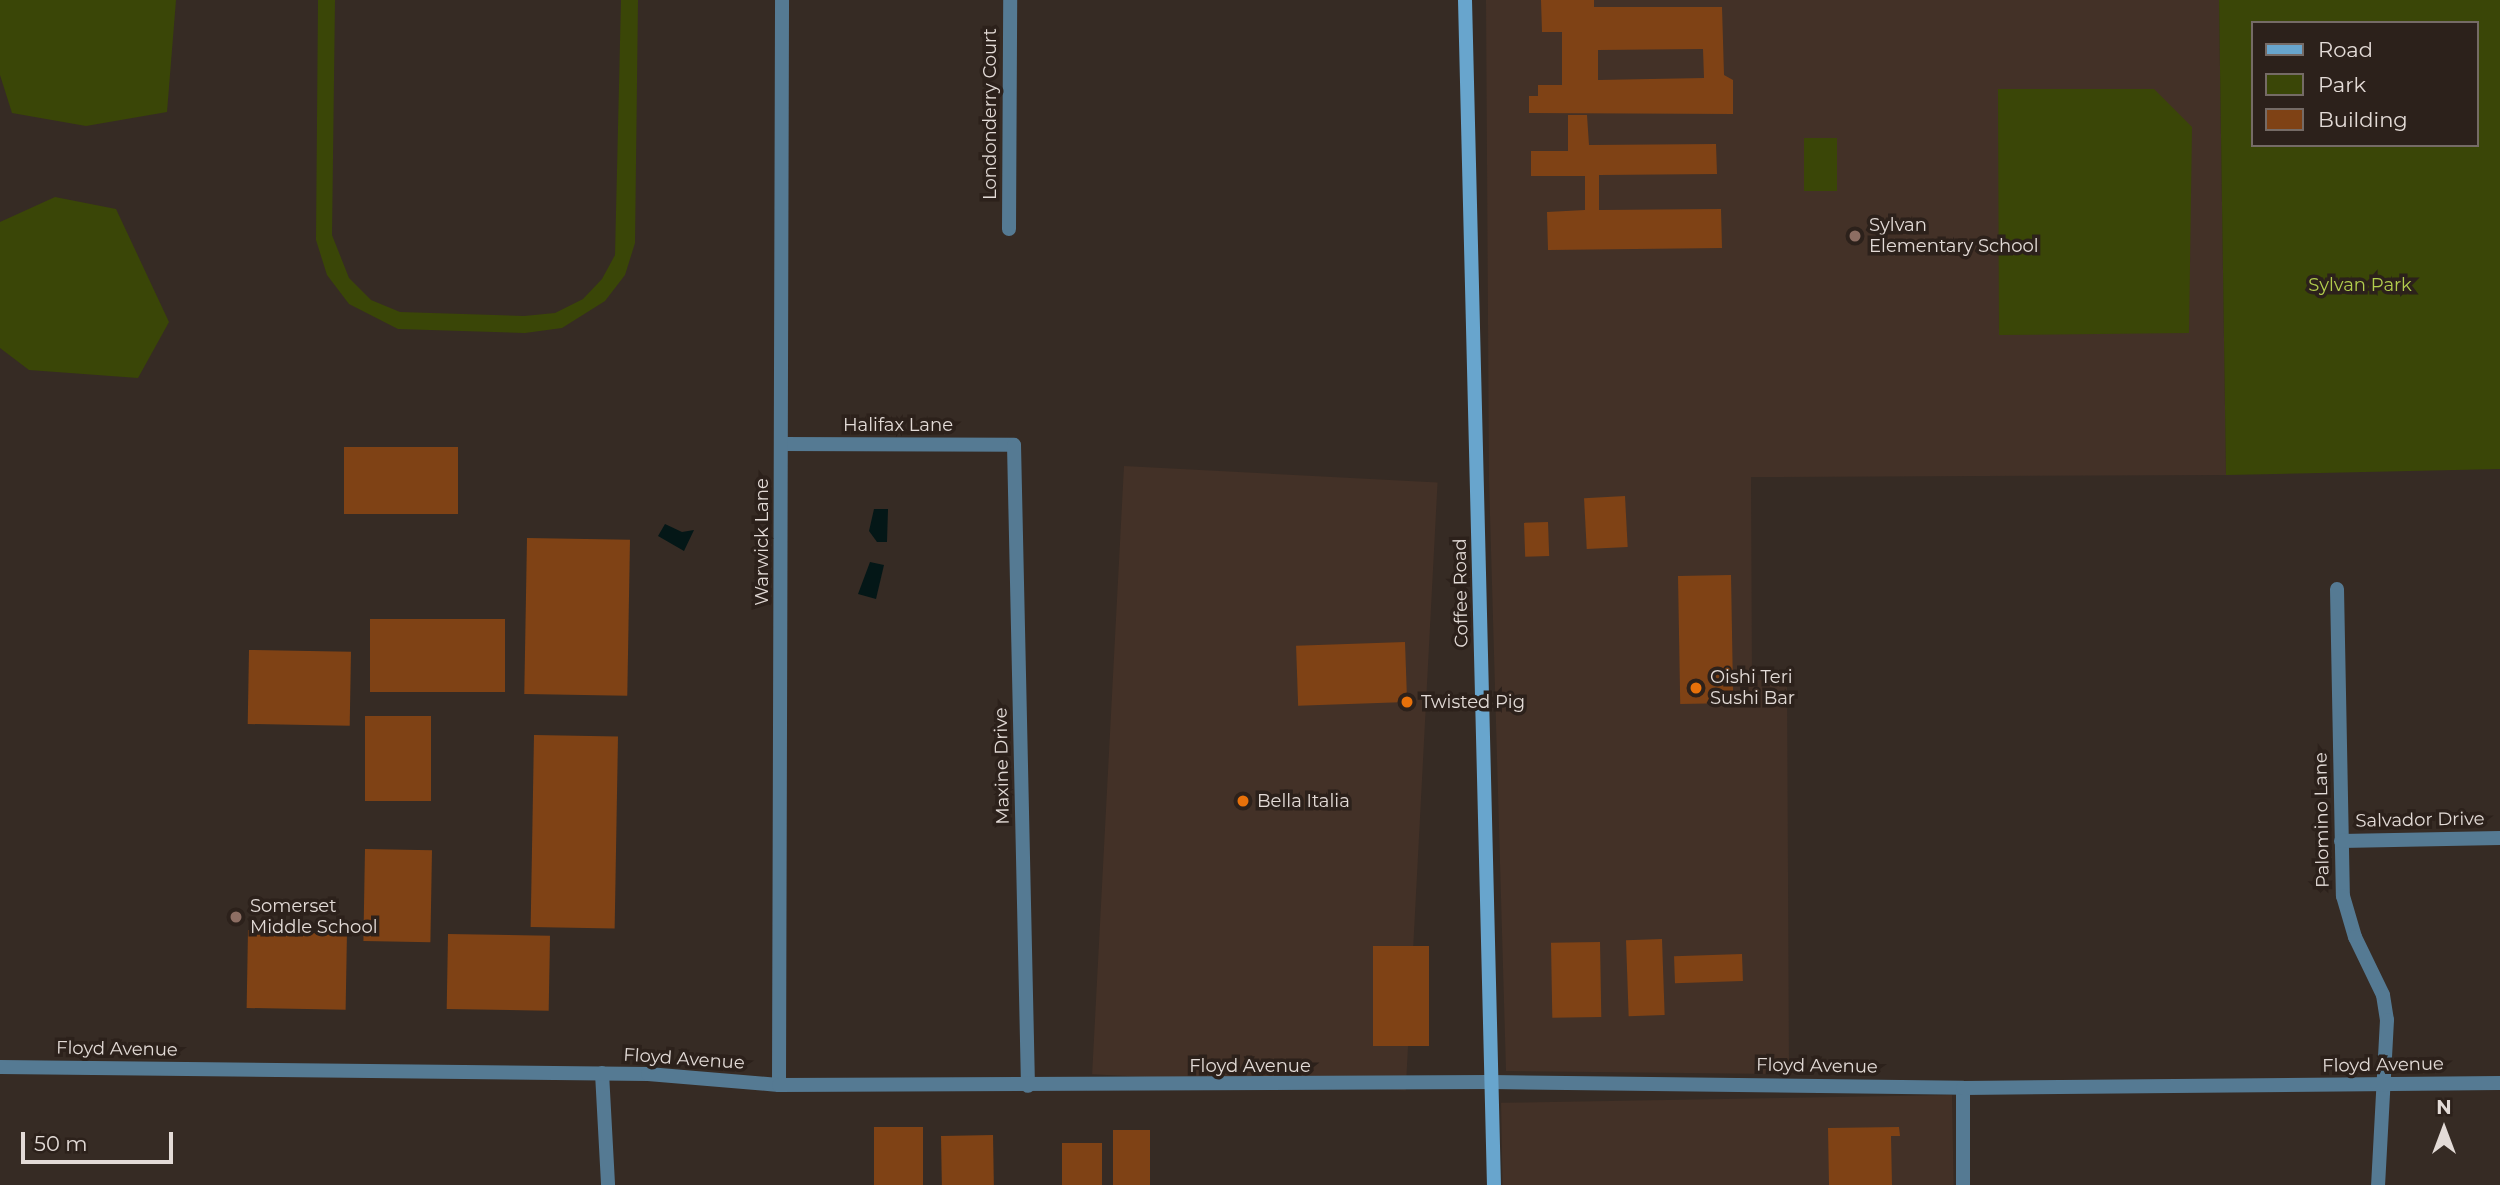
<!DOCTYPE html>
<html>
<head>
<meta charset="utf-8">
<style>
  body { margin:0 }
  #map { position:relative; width:2500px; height:1185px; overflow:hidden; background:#362b24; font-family:Montserrat,sans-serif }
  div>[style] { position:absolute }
  .built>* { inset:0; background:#433127; transform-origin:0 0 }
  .green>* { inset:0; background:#3a4607; transform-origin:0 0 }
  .water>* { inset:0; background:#041717 }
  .building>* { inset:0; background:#7f4215; transform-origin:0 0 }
  .minor>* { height:14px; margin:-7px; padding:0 7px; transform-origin:7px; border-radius:7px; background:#557a93 }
  .tertiary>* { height:14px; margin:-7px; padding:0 7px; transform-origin:7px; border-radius:7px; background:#557a93 }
  .secondary>* { height:14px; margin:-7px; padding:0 7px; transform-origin:7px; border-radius:7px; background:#68a5cd }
  .dots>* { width:19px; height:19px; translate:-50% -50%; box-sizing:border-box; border:4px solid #2c211b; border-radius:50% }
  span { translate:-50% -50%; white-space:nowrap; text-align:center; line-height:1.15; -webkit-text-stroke:7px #2c211b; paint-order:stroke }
  .street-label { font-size:18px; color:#e3dbd7 }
  .poi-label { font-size:18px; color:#e3dbd7 }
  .left { translate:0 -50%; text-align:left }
  .park-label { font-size:18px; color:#b2cd4d }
  .legend { position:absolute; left:2251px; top:21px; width:228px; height:126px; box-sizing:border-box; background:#2c211b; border:2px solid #756b66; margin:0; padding:9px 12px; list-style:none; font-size:21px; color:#e3dbd7 }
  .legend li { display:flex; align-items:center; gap:14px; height:35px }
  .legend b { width:35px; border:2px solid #756b66 }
  .north { position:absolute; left:2409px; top:1094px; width:70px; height:70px; -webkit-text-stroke:5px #2c211b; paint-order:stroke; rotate:0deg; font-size:19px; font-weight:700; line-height:28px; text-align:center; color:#e3dbd7 }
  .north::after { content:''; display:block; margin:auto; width:24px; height:32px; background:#e3dbd7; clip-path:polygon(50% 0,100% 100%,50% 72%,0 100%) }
  .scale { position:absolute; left:21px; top:1132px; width:152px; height:32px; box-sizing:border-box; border:4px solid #e3dbd7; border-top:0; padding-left:9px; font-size:21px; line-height:24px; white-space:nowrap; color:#e3dbd7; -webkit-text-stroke:5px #2c211b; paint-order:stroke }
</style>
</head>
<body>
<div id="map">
  <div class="built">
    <div style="clip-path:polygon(1486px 0,2219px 0,2226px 475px,1751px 477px,1752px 680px,1787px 680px,1789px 1074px,1506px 1071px,1489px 480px)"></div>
    <div style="left:1124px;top:466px;width:314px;height:609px;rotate:3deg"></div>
    <div style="left:1952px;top:1095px;width:90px;height:451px;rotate:89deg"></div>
  </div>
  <div class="green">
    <div style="clip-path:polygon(0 0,176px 0,167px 112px,86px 126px,12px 113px,0 75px)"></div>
    <div style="clip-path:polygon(318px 0,335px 0,332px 235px,349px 278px,371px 300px,400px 312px,524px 316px,555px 313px,583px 299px,602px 279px,615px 255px,621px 0,638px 0,635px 243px,625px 275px,605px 301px,562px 328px,525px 333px,398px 329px,349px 304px,327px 275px,316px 240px)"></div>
    <div style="clip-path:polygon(evenodd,2219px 0,2500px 0,2500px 469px,2226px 475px,2219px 0,2253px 23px,2477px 23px,2477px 145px,2253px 145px,2253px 23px)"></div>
    <div style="clip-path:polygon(1998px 89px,2154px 89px,2192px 127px,2189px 333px,1999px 335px)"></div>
    <div style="left:1804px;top:138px;width:33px;height:53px"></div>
    <div style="clip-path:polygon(55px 197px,116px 209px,169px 322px,138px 378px,29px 370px,0 348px,0 222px)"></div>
  </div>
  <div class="water">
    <div style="clip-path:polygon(874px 509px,888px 509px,887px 542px,877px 542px,869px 531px)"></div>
    <div style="clip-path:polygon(665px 524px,682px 532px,694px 530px,684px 551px,658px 536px)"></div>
    <div style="clip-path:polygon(870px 562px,884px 565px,876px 599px,858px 594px)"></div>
  </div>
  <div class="building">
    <div style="clip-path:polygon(evenodd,1541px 0,1594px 0,1594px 7px,1722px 7px,1724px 75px,1733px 80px,1733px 114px,1529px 113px,1529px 96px,1538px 96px,1538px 85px,1562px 85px,1562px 32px,1542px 32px,1541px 0,1703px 49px,1704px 78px,1598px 80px,1598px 50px,1703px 49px)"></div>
    <div style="clip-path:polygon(1568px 115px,1587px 115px,1589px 145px,1716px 144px,1717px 174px,1599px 175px,1599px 210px,1721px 209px,1722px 248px,1548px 250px,1547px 212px,1585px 210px,1585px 176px,1531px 176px,1531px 151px,1568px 151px)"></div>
    <div style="left:344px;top:447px;width:114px;height:67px"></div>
    <div style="left:1625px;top:496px;width:51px;height:41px;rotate:87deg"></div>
    <div style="left:1548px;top:522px;width:34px;height:24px;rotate:88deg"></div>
    <div style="left:527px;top:538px;width:103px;height:156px;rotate:1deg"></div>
    <div style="left:1731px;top:575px;width:128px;height:53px;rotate:89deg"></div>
    <div style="left:370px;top:619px;width:135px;height:73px"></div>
    <div style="left:1405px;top:642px;width:60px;height:109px;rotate:88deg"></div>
    <div style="left:249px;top:650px;width:102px;height:74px;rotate:1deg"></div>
    <div style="left:365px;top:716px;width:66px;height:85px"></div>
    <div style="left:534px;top:735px;width:84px;height:192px;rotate:1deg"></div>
    <div style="left:365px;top:849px;width:67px;height:92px;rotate:1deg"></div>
    <div style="left:248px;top:930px;width:99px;height:78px;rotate:1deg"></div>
    <div style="left:448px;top:934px;width:102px;height:75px;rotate:1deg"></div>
    <div style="left:1662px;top:939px;width:76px;height:36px;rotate:88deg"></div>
    <div style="left:1600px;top:942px;width:75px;height:49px;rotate:89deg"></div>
    <div style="left:1373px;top:946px;width:56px;height:100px"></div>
    <div style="left:1742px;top:954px;width:27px;height:68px;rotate:88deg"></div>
    <div style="left:874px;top:1127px;width:49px;height:58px"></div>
    <div style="clip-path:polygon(1899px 1127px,1900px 1136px,1891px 1136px,1892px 1185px,1829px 1185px,1828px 1128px)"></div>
    <div style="left:1113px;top:1130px;width:37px;height:55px"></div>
    <div style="left:993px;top:1135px;width:50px;height:52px;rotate:89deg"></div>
    <div style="left:1062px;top:1143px;width:40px;height:42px"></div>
  </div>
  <div class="minor">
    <div style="left:1009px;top:229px;width:229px;rotate:-89.7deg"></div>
    <div style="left:782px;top:444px;width:232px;rotate:0.2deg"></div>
    <div style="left:1014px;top:445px;width:641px;rotate:88.75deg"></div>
    <div style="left:2337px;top:589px;width:307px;rotate:88.9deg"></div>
    <div style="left:2343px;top:896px;width:43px;rotate:73.7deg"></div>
    <div style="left:2355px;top:937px;width:64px;rotate:64.2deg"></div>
    <div style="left:2383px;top:995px;width:25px;rotate:81deg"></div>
    <div style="left:2387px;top:1020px;width:165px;rotate:93.1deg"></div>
    <div style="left:2341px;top:841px;width:159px;rotate:-1.1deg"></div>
    <div style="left:602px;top:1073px;width:112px;rotate:86.9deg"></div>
    <div style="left:779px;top:1085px;width:1085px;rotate:-89.84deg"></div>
    <div style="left:1963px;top:1088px;width:97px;rotate:90deg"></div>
  </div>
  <div class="tertiary">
    <div style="left:0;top:1067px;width:648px;rotate:0.62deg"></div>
    <div style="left:648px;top:1074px;width:131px;rotate:4.8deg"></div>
    <div style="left:779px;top:1085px;width:712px;rotate:-0.24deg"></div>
    <div style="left:1491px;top:1082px;width:472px;rotate:0.7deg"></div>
    <div style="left:1963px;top:1088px;width:537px;rotate:-0.53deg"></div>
  </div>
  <div class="secondary">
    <div style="left:1465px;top:0;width:1185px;rotate:88.6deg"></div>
  </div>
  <div class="dots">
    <div style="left:1855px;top:236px;background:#8d6e63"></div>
    <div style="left:1696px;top:688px;background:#e8710a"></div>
    <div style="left:1407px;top:702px;background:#e8710a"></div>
    <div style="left:1243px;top:801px;background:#e8710a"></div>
    <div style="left:236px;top:917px;background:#8d6e63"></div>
  </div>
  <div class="street-label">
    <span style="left:990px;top:114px;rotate:-90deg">Londonderry Court</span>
    <span style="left:898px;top:425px">Halifax Lane</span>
    <span style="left:762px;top:542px;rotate:-90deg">Warwick Lane</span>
    <span style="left:1461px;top:593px;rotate:-91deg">Coffee Road</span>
    <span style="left:1002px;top:766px;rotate:-91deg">Maxine Drive</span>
    <span style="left:2322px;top:820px;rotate:-91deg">Palomino Lane</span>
    <span style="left:2420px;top:820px;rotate:-1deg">Salvador Drive</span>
    <span style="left:117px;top:1049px;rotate:1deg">Floyd Avenue</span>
    <span style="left:684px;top:1059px;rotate:4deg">Floyd Avenue</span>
    <span style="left:2383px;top:1065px;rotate:-1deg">Floyd Avenue</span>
    <span style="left:1250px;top:1066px">Floyd Avenue</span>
    <span style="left:1817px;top:1066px;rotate:1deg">Floyd Avenue</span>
  </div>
  <div class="poi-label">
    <span class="left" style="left:1869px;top:236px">Sylvan<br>Elementary School</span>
    <span class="left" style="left:1710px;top:688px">Oishi Teri<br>Sushi Bar</span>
    <span class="left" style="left:1421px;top:702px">Twisted Pig</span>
    <span class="left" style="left:1257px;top:801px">Bella Italia</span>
    <span class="left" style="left:250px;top:917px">Somerset<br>Middle School</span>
  </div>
  <div class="park-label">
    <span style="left:2360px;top:285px">Sylvan Park</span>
  </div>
  <ul class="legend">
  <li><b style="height:9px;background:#68a5cd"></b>Road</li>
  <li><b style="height:19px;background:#3a4607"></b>Park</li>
  <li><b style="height:19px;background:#7f4215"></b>Building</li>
  </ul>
  <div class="north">N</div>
  <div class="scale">50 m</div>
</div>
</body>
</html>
